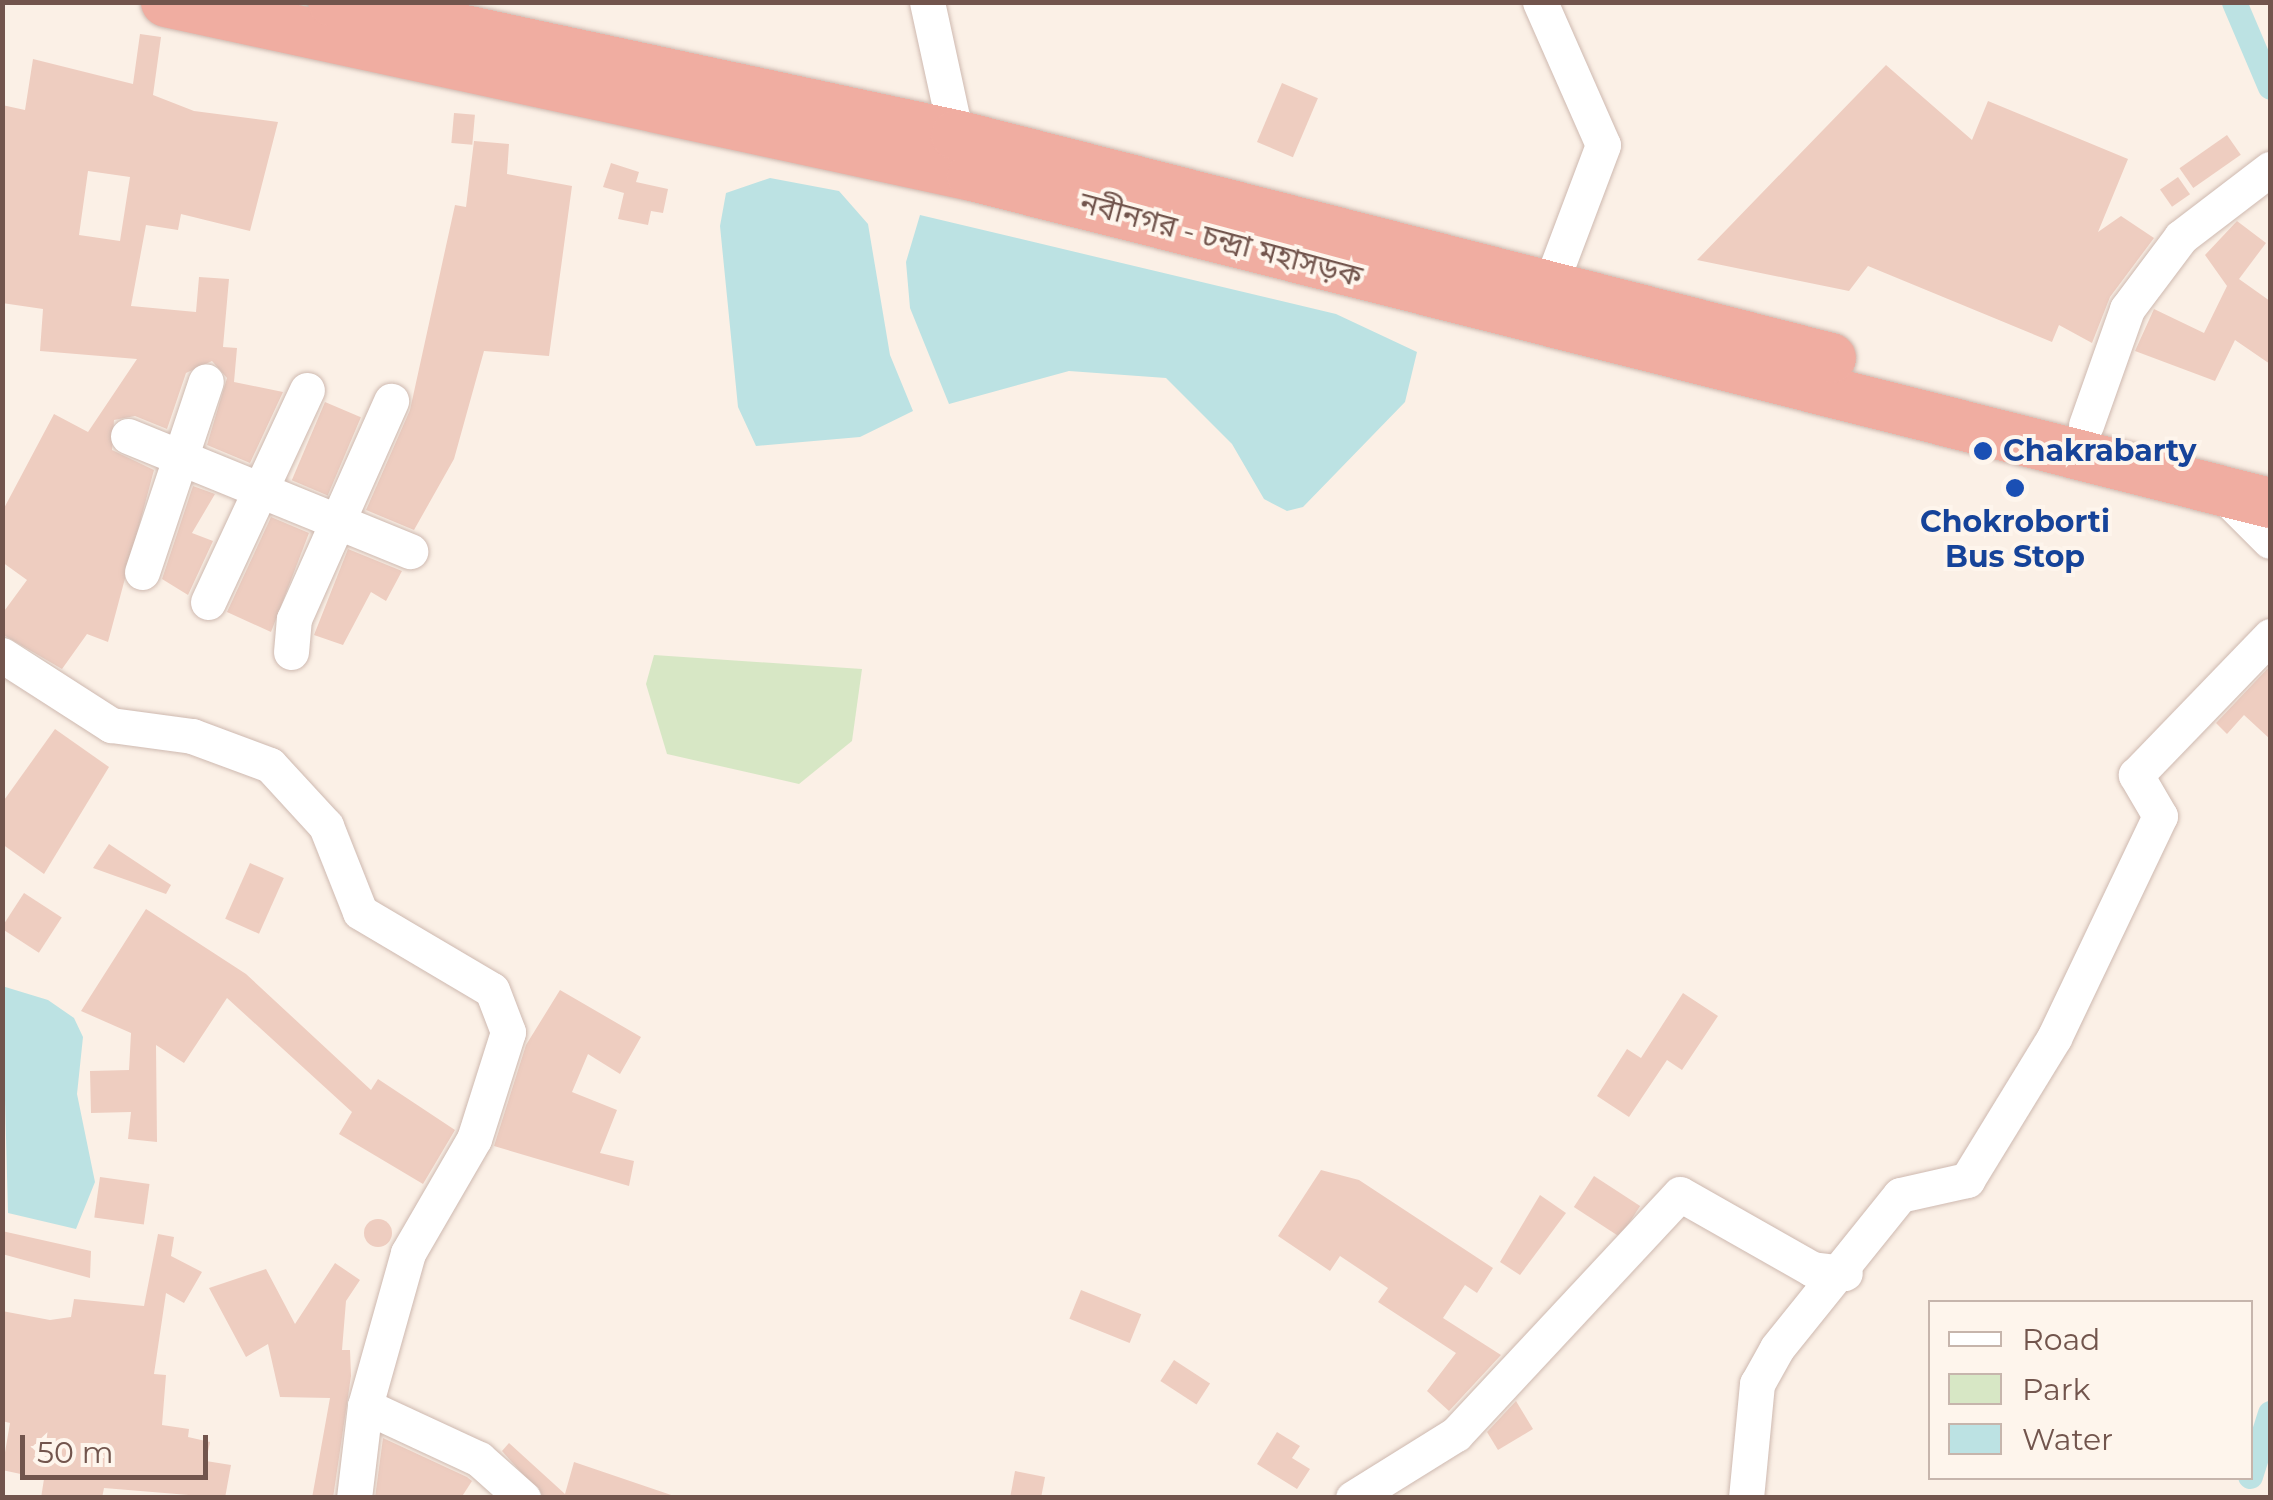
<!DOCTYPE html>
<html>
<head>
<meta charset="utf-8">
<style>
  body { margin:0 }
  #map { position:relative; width:2273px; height:1500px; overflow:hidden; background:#fbf0e6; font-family:Montserrat,"Noto Sans Bengali",sans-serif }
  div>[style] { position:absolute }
  .green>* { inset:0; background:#d7e7c5 }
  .water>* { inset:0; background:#bce2e3 }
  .canal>* { height:25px; margin:-12.5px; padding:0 12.5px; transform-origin:12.5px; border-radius:12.5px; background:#bce2e3 }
  .building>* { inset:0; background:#eecdc0; transform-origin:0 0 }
  .round { border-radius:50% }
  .roads { filter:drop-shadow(0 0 2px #ceb9b0) drop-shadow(0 0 2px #ceb9b0) }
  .minor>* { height:35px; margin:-17.5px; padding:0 17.5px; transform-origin:17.5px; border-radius:17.5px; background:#fff }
  .highway>* { height:50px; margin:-25px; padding:0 25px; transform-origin:25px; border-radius:25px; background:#f0ada1 }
  .dots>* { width:28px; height:28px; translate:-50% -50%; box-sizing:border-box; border:5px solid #fef5ec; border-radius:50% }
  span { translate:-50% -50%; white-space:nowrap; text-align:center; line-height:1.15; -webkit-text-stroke:8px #fef5ec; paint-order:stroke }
  .street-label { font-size:30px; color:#72554d }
  .transit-label { font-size:30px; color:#164399; font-weight:700 }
  .left { translate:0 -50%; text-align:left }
  .frame { position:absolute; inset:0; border:5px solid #72554d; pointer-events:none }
  .legend { position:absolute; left:1928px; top:1300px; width:325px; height:180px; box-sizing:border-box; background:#fef5ec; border:2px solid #c6b5ac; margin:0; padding:12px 18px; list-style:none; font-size:30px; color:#72554d }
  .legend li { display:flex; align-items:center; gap:20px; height:50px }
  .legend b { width:50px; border:2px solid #c6b5ac }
  .scale { position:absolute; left:20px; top:1435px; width:188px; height:45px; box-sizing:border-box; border:5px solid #72554d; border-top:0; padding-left:12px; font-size:30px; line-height:35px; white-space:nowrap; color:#72554d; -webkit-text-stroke:8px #fef5ec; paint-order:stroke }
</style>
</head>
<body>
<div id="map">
  <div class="green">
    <div style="clip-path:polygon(654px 655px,862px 669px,852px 741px,799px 784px,667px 754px,646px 684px)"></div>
  </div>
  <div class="water">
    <div style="clip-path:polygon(770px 178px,839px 191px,868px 224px,890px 355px,913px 411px,860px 437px,756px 446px,738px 407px,720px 226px,726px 193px)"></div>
    <div style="clip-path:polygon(920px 215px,1336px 314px,1417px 352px,1405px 402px,1303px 507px,1287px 511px,1264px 499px,1232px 444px,1166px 378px,1069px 371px,949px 404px,910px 308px,906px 262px)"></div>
    <div style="clip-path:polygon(2px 986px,48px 1000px,74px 1018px,83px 1037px,77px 1094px,95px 1182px,76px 1229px,8px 1213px)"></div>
  </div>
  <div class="canal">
    <div style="left:2234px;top:2px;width:92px;rotate:67deg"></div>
    <div style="left:2250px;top:1476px;width:66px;rotate:-72.4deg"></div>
  </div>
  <div class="building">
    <div style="clip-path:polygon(evenodd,140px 34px,161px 37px,153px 95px,194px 111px,278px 122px,250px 231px,181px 214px,178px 230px,146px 225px,131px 306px,196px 312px,199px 277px,229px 279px,223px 347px,237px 348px,234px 382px,283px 392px,250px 463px,207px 445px,227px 378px,212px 361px,186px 373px,167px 429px,135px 416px,114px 420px,112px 450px,154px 470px,108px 642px,87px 634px,62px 669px,2px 634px,2px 614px,27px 580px,2px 562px,2px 512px,54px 414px,88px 432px,137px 359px,40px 351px,43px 309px,2px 303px,2px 105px,25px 110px,33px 59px,133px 84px,140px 34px,88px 171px,130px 177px,120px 241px,79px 235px,88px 171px)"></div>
    <div style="clip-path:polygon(1886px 65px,1972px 140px,1988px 101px,2128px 159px,2098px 232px,2121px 216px,2154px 238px,2110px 297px,2092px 343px,2059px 325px,2052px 342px,1868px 266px,1849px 291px,1697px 260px)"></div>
    <div style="left:1282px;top:83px;width:39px;height:64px;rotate:23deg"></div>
    <div style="left:454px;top:113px;width:21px;height:30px;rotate:5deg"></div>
    <div style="left:2227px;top:135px;width:24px;height:58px;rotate:55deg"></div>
    <div style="clip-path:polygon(474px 141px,509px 144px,507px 174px,572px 186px,549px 356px,484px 351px,454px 459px,414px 530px,366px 510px,410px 410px,455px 205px,466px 207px)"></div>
    <div style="clip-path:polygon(611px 163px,639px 172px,636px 182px,668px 189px,663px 213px,651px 211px,648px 225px,618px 219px,624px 193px,603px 187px)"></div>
    <div style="left:2178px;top:177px;width:21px;height:22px;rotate:55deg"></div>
    <div style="clip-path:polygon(2237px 221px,2266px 243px,2239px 279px,2270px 301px,2270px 364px,2235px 340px,2215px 381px,2135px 351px,2154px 309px,2204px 333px,2227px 286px,2205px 255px)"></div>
    <div style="left:325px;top:402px;width:39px;height:85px;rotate:23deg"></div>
    <div style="clip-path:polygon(193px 486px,215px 494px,192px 533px,213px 541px,188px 595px,162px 579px)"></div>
    <div style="clip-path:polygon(271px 517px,309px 533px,271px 632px,227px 612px)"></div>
    <div style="clip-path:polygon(348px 549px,402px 571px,386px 601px,371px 592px,343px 645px,314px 635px)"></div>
    <div style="clip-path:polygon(2270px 666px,2270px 739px,2244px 715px,2227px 734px,2216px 723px)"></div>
    <div style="clip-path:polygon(55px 729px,109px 767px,44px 874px,2px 844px,2px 803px)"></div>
    <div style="clip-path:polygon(109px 844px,171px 885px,166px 894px,93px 868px)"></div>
    <div style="left:250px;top:863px;width:37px;height:61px;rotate:24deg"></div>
    <div style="left:24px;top:893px;width:45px;height:42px;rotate:33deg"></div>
    <div style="clip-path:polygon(146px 909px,246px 974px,371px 1090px,378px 1079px,455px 1130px,423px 1184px,339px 1134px,352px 1112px,227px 998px,184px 1063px,156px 1045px,157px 1142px,128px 1139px,131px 1112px,91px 1113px,90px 1071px,129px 1070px,131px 1033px,81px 1011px)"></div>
    <div style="clip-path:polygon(560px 990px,641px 1037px,620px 1074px,588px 1054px,572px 1092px,617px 1110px,600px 1153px,634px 1161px,629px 1186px,494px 1146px,526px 1045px)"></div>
    <div style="clip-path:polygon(1683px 993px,1718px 1016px,1682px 1070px,1667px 1060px,1629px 1117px,1597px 1096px,1627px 1049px,1641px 1058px)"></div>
    <div style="clip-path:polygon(1321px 1170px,1359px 1180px,1493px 1268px,1477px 1293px,1465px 1285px,1443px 1318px,1501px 1355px,1449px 1411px,1427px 1391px,1456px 1353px,1378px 1302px,1388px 1288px,1340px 1256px,1330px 1271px,1278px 1236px)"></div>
    <div style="left:1594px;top:1176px;width:55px;height:37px;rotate:33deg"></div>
    <div style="left:100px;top:1177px;width:50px;height:41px;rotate:8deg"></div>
    <div style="clip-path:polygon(1540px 1195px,1566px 1213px,1520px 1275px,1500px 1262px)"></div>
    <div class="round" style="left:364px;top:1219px;width:28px;height:28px"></div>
    <div style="clip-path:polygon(2px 1231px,91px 1251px,90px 1278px,2px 1254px)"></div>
    <div style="clip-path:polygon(158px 1234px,174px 1237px,171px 1256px,202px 1272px,184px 1303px,166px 1293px,154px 1374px,166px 1375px,162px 1425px,189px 1429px,188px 1437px,210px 1442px,206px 1461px,231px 1465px,225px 1498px,104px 1488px,102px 1498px,41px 1498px,44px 1479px,2px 1470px,10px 1423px,2px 1421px,2px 1311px,50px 1320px,71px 1317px,74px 1299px,144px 1306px)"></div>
    <div style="clip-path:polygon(335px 1263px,360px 1280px,346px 1301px,342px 1350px,350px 1350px,351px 1376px,333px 1498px,312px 1498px,330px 1398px,280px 1397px,268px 1344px,246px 1357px,209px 1288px,266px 1269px,295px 1324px)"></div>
    <div style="left:1081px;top:1290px;width:65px;height:31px;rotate:22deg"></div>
    <div style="left:1174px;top:1360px;width:43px;height:25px;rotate:33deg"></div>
    <div style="clip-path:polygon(1516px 1401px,1533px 1429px,1498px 1450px,1487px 1432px)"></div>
    <div style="clip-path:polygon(1277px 1432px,1300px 1446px,1292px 1458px,1310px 1469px,1297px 1489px,1257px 1464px)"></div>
    <div style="clip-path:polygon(383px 1438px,467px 1477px,472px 1481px,461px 1498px,375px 1498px)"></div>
    <div style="clip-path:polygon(509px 1443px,565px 1494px,574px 1462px,680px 1498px,544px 1498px,502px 1451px)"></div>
    <div style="clip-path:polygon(1015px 1471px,1045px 1477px,1041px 1498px,1010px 1498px)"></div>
  </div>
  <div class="roads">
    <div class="minor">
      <div style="left:927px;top:2px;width:136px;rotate:77.7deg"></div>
      <div style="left:1540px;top:2px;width:156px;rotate:66.2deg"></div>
      <div style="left:1603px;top:145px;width:150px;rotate:110.7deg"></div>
      <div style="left:2086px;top:425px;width:123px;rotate:-70.5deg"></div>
      <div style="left:2127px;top:309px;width:90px;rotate:-53.1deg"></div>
      <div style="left:2181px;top:237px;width:112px;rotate:-37.4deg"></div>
      <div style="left:128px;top:436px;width:305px;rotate:22.2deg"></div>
      <div style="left:2221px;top:492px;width:69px;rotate:45deg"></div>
      <div style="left:142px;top:572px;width:201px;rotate:-71.5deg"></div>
      <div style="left:208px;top:602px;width:234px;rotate:-65deg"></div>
      <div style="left:291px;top:652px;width:33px;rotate:-85deg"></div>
      <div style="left:294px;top:619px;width:239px;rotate:-66deg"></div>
      <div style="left:2px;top:655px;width:130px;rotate:32.7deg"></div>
      <div style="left:111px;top:725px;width:82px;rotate:7.7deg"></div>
      <div style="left:192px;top:736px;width:83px;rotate:20.4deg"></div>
      <div style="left:270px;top:765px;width:83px;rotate:47.4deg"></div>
      <div style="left:326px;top:826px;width:92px;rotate:68.4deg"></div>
      <div style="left:360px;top:912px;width:153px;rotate:30.6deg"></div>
      <div style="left:492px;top:990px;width:45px;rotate:69.1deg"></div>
      <div style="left:508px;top:1032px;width:112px;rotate:107.6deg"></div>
      <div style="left:474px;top:1139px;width:132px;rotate:120.1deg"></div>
      <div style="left:408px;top:1253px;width:159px;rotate:105.7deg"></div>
      <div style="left:365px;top:1406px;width:126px;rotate:24.9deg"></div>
      <div style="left:479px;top:1459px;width:59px;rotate:41.6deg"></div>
      <div style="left:354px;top:1498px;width:93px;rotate:-83.2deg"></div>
      <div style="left:1353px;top:1498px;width:121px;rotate:-31.9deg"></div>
      <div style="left:1456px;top:1434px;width:328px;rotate:-47deg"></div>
      <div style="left:1680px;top:1194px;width:152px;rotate:29.6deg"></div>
      <div style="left:1812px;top:1269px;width:33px;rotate:7deg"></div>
      <div style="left:1746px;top:1498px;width:115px;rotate:-84.5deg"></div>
      <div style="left:1757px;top:1384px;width:41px;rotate:-60.9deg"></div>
      <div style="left:1777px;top:1348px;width:196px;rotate:-51.2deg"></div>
      <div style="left:1900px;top:1195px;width:69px;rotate:-12.6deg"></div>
      <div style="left:1967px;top:1180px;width:167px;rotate:-58.5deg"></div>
      <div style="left:2054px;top:1038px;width:246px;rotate:-64.5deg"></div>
      <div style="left:2160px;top:816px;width:48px;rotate:-120.3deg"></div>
      <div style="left:2136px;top:775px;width:193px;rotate:-46deg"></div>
    </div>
    <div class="highway">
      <div style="left:166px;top:2px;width:825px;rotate:12.18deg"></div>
      <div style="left:972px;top:176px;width:1339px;rotate:14.14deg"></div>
      <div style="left:333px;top:2px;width:637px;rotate:12.05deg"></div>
      <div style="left:956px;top:135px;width:903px;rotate:14.3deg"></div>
    </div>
  </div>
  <div class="dots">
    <div style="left:1983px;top:451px;background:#1a4fb4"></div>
    <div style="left:2015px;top:488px;background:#1a4fb4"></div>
  </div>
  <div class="street-label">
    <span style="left:1221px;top:240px;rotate:15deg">নবীনগর - চন্দ্রা মহাসড়ক</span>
  </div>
  <div class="transit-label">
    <span class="left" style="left:2003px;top:451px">Chakrabarty</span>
    <span style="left:2015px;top:539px">Chokroborti<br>Bus Stop</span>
  </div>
  <div class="frame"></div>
  <ul class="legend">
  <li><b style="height:12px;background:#fff"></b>Road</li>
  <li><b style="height:28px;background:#d7e7c5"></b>Park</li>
  <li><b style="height:28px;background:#bce2e3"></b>Water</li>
  </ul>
  <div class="scale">50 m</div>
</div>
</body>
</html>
